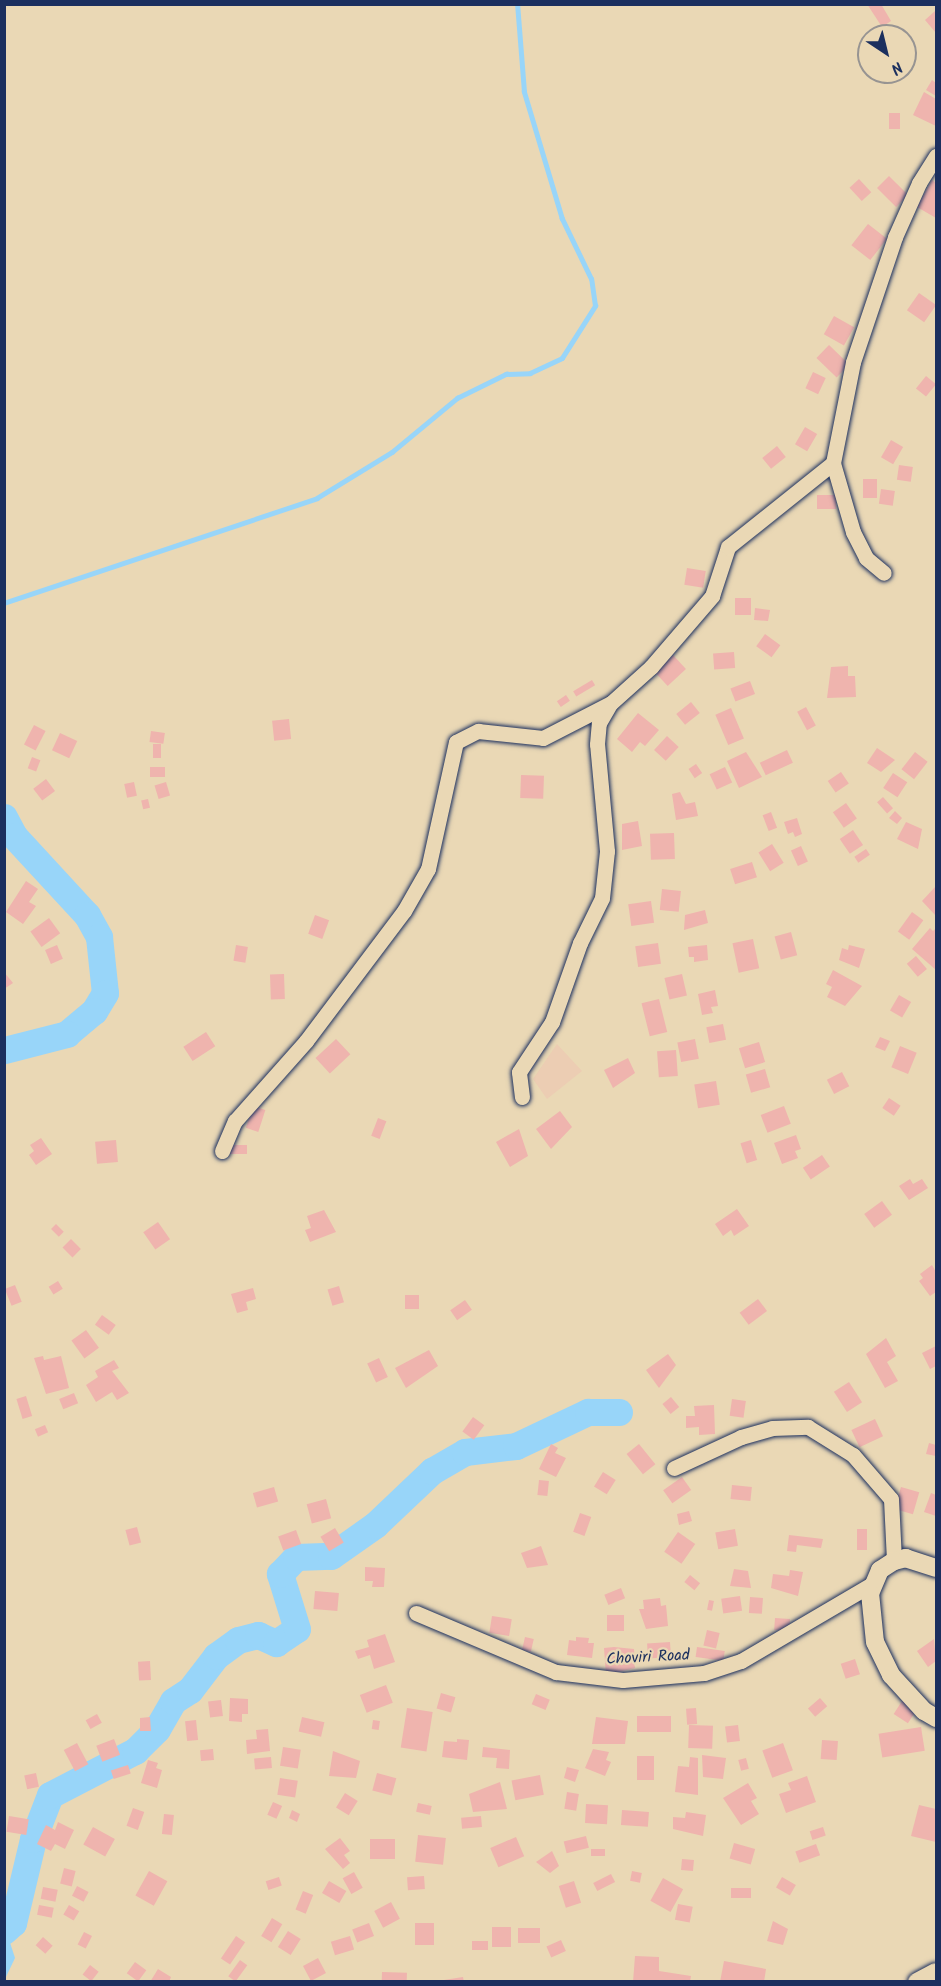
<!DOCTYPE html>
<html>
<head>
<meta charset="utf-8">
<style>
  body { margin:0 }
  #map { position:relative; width:941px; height:1986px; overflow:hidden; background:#ead8b5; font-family:Kalam,sans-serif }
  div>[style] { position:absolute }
  .built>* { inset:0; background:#eccdb3 }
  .water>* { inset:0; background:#98d5f9 }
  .stream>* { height:4.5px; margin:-2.25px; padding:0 2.25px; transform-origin:2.25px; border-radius:2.25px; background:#98d5f9 }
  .river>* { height:27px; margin:-13.5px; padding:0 13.5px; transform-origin:13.5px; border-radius:13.5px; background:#98d5f9 }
  .building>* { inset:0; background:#efb4ae; transform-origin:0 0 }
  .roads { filter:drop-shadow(0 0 2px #1b2f5e) drop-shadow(0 0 2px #1b2f5e) }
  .minor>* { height:15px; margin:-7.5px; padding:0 7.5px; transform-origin:7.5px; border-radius:7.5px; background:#ead8b5 }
  .tertiary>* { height:18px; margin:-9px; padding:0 9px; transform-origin:9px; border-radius:9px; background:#ead8b5 }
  span { translate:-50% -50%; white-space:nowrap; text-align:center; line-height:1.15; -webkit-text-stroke:4.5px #ead8b5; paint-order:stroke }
  .street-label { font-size:16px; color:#1b2f5e }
  .frame { position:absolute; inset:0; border:6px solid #1b2f5e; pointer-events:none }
  .north { position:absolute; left:857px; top:24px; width:60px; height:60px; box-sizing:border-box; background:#ead8b5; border:2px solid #979492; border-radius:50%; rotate:145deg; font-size:16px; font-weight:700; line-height:24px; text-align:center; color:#1b2f5e }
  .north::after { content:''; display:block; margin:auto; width:21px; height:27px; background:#1b2f5e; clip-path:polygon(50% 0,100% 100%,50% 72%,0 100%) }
</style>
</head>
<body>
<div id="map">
  <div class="built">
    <div style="clip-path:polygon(557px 1044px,582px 1071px,547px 1099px,533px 1079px)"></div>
  </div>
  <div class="water">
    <div style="clip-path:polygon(5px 1927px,15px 1958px,5px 1979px,4px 1979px)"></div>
  </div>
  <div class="stream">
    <div style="left:4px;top:603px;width:330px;rotate:-18.5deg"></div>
    <div style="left:317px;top:498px;width:88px;rotate:-31.5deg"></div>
    <div style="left:392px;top:452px;width:85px;rotate:-39.7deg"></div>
    <div style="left:457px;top:398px;width:55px;rotate:-26.1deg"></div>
    <div style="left:506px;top:374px;width:24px;rotate:-2deg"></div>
    <div style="left:530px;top:373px;width:35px;rotate:-25deg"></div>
    <div style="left:562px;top:358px;width:62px;rotate:-57.6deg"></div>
    <div style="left:595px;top:306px;width:27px;rotate:-98deg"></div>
    <div style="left:591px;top:279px;width:67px;rotate:-115.8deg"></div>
    <div style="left:562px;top:219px;width:133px;rotate:-106.7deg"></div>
    <div style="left:524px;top:92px;width:88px;rotate:-94.5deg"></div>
  </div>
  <div class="river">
    <div style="left:4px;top:817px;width:21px;rotate:62deg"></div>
    <div style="left:14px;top:836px;width:108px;rotate:47.3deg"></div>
    <div style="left:87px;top:915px;width:25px;rotate:61deg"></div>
    <div style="left:99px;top:937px;width:56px;rotate:83.9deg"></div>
    <div style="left:105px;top:993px;width:21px;rotate:121deg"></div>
    <div style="left:94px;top:1011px;width:35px;rotate:140deg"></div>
    <div style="left:67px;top:1034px;width:65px;rotate:165.7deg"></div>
    <div style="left:4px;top:1931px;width:12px;rotate:-42deg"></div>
    <div style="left:13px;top:1923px;width:86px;rotate:-76.6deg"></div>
    <div style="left:33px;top:1839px;width:47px;rotate:-68.9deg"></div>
    <div style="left:50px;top:1795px;width:96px;rotate:-27.4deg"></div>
    <div style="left:135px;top:1751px;width:31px;rotate:-45deg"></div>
    <div style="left:157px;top:1729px;width:32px;rotate:-60deg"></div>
    <div style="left:173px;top:1701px;width:20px;rotate:-33deg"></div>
    <div style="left:190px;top:1690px;width:43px;rotate:-52.6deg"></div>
    <div style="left:216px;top:1656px;width:27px;rotate:-36deg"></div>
    <div style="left:238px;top:1640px;width:21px;rotate:-14deg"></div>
    <div style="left:258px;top:1635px;width:20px;rotate:24deg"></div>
    <div style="left:276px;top:1643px;width:25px;rotate:-34deg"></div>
    <div style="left:297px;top:1629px;width:58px;rotate:-107.2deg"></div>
    <div style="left:280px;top:1574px;width:23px;rotate:-47deg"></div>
    <div style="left:296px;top:1557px;width:35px;rotate:-2deg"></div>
    <div style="left:331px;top:1556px;width:54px;rotate:-35.2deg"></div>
    <div style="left:375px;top:1525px;width:79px;rotate:-43.5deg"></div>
    <div style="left:432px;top:1471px;width:38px;rotate:-30deg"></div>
    <div style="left:465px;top:1452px;width:51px;rotate:-6.7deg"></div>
    <div style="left:516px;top:1446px;width:80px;rotate:-25.3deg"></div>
    <div style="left:588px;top:1412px;width:31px"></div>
  </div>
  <div class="building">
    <div style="clip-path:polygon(867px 4px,881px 4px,891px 21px,882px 27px)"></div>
    <div style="clip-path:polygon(935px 11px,936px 12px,936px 33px,925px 20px)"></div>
    <div style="clip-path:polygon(905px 49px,915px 60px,905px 69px)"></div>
    <div style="clip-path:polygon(869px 68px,869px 72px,885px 75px,877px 82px,866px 71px)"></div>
    <div style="clip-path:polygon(932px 80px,936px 83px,936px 96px,926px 90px)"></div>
    <div style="clip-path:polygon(924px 92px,936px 99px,936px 126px,913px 115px)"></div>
    <div style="left:889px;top:113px;width:11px;height:16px"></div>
    <div style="left:889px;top:176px;width:27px;height:17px;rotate:45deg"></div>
    <div style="left:859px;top:179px;width:18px;height:13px;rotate:47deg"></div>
    <div style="clip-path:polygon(932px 180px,936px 183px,936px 218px,917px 207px)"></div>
    <div style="left:868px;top:224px;width:24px;height:27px;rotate:38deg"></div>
    <div style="left:919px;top:293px;width:21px;height:21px;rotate:35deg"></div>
    <div style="left:834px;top:316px;width:23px;height:21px;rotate:29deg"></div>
    <div style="left:829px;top:345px;width:28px;height:18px;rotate:44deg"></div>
    <div style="left:813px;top:372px;width:14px;height:18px;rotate:25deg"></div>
    <div style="left:926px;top:376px;width:13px;height:16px;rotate:39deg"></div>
    <div style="left:805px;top:427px;width:14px;height:20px;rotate:30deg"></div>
    <div style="left:891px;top:440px;width:14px;height:20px;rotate:30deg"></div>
    <div style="left:777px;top:446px;width:14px;height:19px;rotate:51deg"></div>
    <div style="left:899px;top:465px;width:14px;height:15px;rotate:8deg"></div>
    <div style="left:863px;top:479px;width:14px;height:19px"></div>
    <div style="left:881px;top:489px;width:14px;height:15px;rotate:8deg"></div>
    <div style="left:836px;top:495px;width:14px;height:19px;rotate:90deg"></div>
    <div style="left:687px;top:568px;width:19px;height:17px;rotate:9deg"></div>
    <div style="left:735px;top:598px;width:16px;height:17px"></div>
    <div style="clip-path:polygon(755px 608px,770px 610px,768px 621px,754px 620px)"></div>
    <div style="left:765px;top:634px;width:19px;height:15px;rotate:36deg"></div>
    <div style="left:734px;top:652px;width:16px;height:21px;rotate:86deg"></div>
    <div style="left:673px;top:655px;width:19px;height:25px;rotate:47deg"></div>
    <div style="clip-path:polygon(848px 666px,848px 676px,855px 676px,856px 697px,827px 698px,831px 667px)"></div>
    <div style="left:592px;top:680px;width:6px;height:22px;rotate:59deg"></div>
    <div style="left:750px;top:681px;width:14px;height:21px;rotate:69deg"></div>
    <div style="left:566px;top:695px;width:7px;height:11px;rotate:56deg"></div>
    <div style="left:691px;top:702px;width:14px;height:19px;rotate:51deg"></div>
    <div style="left:806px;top:707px;width:21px;height:10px;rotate:62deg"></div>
    <div style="left:731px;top:708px;width:33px;height:17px;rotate:67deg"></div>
    <div style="clip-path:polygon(638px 713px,659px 730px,645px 746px,640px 742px,632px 752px,617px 739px)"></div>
    <div style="left:289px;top:719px;width:20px;height:17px;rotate:84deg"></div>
    <div style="left:34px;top:725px;width:13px;height:22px;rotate:27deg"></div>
    <div style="left:151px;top:731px;width:14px;height:11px;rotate:8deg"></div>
    <div style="left:60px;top:733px;width:19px;height:19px;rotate:25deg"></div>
    <div style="left:667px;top:736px;width:16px;height:19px;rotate:43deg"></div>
    <div style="left:153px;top:744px;width:8px;height:14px"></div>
    <div style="clip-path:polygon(877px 748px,895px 760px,881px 772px,867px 763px)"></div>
    <div style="left:787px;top:750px;width:14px;height:30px;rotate:65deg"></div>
    <div style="clip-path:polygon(746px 752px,762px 777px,739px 788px,727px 761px)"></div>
    <div style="left:915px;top:752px;width:16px;height:22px;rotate:38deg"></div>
    <div style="left:32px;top:757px;width:9px;height:12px;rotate:21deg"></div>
    <div style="left:696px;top:764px;width:11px;height:9px;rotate:56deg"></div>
    <div style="left:165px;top:767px;width:10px;height:15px;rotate:90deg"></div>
    <div style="left:725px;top:767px;width:17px;height:17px;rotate:65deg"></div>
    <div style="left:841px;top:772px;width:14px;height:16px;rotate:56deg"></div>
    <div style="left:893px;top:773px;width:17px;height:18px;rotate:33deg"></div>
    <div style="left:521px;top:775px;width:23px;height:23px;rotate:2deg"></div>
    <div style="left:46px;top:779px;width:15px;height:16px;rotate:53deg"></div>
    <div style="left:134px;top:782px;width:14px;height:10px;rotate:78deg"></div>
    <div style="left:166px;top:782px;width:14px;height:12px;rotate:73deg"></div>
    <div style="clip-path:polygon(680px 792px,686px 804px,695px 802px,698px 816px,676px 820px,672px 794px)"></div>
    <div style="left:883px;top:797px;width:15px;height:8px;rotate:48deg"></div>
    <div style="left:148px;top:799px;width:9px;height:7px;rotate:77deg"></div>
    <div style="left:846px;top:803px;width:19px;height:16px;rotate:55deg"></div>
    <div style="clip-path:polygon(895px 811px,902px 818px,897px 824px,889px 818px)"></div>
    <div style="left:771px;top:812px;width:17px;height:9px;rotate:69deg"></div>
    <div style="clip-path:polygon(797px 818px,802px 834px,795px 837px,793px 832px,788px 834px,784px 822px)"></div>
    <div style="clip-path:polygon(638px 821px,642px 846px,622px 850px,622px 824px)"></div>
    <div style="clip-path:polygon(906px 822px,922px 829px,918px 849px,897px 839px)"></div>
    <div style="left:853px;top:830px;width:18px;height:16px;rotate:56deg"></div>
    <div style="left:674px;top:833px;width:26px;height:24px;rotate:88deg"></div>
    <div style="left:772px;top:844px;width:22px;height:16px;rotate:58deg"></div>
    <div style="left:801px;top:846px;width:17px;height:11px;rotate:66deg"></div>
    <div style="left:866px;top:849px;width:7px;height:14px;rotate:56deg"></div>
    <div style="left:752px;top:862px;width:16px;height:23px;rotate:72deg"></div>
    <div style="clip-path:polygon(26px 881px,38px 889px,29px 902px,36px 906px,23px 924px,6px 912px)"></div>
    <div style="clip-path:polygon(936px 886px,936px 916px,922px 901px)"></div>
    <div style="left:662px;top:889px;width:19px;height:21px;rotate:6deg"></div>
    <div style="left:651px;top:901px;width:22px;height:23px;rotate:82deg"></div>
    <div style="clip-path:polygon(705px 910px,708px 923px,684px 930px,685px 915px)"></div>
    <div style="left:912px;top:912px;width:14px;height:24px;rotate:36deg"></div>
    <div style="left:315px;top:915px;width:15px;height:20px;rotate:20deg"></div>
    <div style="left:49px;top:918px;width:19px;height:23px;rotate:54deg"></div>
    <div style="clip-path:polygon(930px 928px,933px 931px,936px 928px,936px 970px,912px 949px)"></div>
    <div style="left:791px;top:932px;width:24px;height:17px;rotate:75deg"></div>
    <div style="left:753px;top:939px;width:30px;height:21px;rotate:78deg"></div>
    <div style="left:658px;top:943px;width:21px;height:23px;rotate:82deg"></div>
    <div style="left:57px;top:945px;width:15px;height:13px;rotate:67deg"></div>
    <div style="left:236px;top:945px;width:12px;height:16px;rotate:9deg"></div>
    <div style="clip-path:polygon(707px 945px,708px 960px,694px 962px,694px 957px,689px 957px,688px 947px)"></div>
    <div style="clip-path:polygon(849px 945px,865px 949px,859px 968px,839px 960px,842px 948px,848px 950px)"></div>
    <div style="left:916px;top:956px;width:17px;height:12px;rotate:50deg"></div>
    <div style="clip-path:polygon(833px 970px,862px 986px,845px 1006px,827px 997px,832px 987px,826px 984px)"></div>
    <div style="clip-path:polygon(4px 972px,13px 983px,4px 989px)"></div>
    <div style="left:284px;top:974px;width:25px;height:14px;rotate:88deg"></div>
    <div style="left:682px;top:974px;width:22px;height:18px;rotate:77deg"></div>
    <div style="clip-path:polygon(715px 990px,718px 1006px,711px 1007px,713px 1013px,702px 1015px,698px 994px)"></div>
    <div style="left:899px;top:995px;width:14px;height:18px;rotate:30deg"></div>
    <div style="left:659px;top:999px;width:34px;height:18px;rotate:76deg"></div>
    <div style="left:723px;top:1024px;width:16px;height:17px;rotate:79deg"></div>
    <div style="left:206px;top:1032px;width:17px;height:27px;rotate:57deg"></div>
    <div style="clip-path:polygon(880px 1037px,890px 1041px,885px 1051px,875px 1047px)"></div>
    <div style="left:336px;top:1039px;width:21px;height:28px;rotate:47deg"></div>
    <div style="left:695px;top:1039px;width:20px;height:18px;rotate:79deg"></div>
    <div style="left:759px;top:1042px;width:21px;height:21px;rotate:73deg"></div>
    <div style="left:900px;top:1046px;width:18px;height:23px;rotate:22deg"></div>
    <div style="left:676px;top:1050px;width:26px;height:19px;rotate:86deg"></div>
    <div style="clip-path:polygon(628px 1058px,635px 1073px,613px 1088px,604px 1070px)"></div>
    <div style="left:765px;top:1069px;width:19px;height:20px;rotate:74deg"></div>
    <div style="left:842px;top:1072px;width:16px;height:17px;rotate:63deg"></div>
    <div style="left:716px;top:1081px;width:24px;height:22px;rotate:81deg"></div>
    <div style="left:889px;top:1098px;width:14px;height:12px;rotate:34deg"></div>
    <div style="left:253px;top:1106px;width:13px;height:23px;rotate:18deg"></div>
    <div style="left:784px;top:1106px;width:19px;height:25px;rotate:69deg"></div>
    <div style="clip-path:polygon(560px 1111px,572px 1127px,551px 1149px,536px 1129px)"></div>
    <div style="left:378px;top:1118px;width:9px;height:19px;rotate:21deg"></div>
    <div style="clip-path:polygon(519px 1129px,528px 1156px,510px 1167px,496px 1142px)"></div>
    <div style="clip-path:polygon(796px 1135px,801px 1149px,795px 1151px,798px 1158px,782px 1164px,774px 1143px)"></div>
    <div style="clip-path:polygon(41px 1138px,52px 1154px,36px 1165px,29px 1155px,34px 1151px,30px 1145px)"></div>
    <div style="left:116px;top:1140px;width:22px;height:21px;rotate:85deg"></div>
    <div style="left:751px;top:1140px;width:21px;height:11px;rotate:73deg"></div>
    <div style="left:230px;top:1145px;width:17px;height:9px"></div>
    <div style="left:822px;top:1155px;width:14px;height:23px;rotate:56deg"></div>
    <div style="clip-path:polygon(910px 1179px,913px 1184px,922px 1179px,928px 1188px,909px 1200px,899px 1186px)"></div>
    <div style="left:882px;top:1201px;width:17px;height:22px;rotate:54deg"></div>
    <div style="clip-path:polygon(737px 1209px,749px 1226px,734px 1236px,731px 1230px,723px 1236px,715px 1224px)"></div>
    <div style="clip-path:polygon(324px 1210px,336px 1232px,310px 1242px,305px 1230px,311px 1228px,307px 1216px)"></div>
    <div style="left:158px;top:1222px;width:21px;height:18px;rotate:55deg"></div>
    <div style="left:56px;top:1224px;width:11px;height:7px;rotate:45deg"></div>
    <div style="left:71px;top:1239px;width:14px;height:12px;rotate:45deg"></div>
    <div style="clip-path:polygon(932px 1265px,936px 1272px,936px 1292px,930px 1296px,919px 1281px,923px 1278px,920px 1274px)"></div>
    <div style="left:58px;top:1281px;width:9px;height:11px;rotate:58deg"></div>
    <div style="left:15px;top:1285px;width:18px;height:11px;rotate:68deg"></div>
    <div style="left:339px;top:1286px;width:17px;height:12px;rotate:73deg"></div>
    <div style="clip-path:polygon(253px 1288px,256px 1299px,246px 1302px,248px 1310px,237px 1313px,231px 1294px)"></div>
    <div style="left:405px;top:1295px;width:14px;height:14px"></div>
    <div style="left:758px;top:1299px;width:15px;height:23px;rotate:53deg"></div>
    <div style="left:465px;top:1300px;width:12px;height:18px;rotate:55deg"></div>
    <div style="left:102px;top:1315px;width:17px;height:12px;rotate:36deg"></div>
    <div style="left:86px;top:1330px;width:22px;height:18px;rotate:54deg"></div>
    <div style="clip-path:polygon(886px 1338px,896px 1356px,887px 1362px,898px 1381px,885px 1388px,866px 1354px)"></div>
    <div style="clip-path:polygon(936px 1346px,936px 1366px,930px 1369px,922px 1353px)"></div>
    <div style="clip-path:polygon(429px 1350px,438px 1366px,406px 1388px,395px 1368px)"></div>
    <div style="clip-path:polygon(668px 1354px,676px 1365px,659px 1388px,646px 1370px)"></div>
    <div style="clip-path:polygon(43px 1356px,44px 1360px,61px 1356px,69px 1388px,46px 1394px,34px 1358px)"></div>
    <div style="left:379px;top:1358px;width:21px;height:13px;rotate:65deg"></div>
    <div style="clip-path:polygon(114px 1360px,119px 1368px,112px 1371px,129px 1393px,117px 1400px,112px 1392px,96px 1402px,86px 1385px,98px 1377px,95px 1371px)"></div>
    <div style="left:849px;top:1382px;width:24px;height:18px;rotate:57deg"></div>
    <div style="left:74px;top:1393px;width:11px;height:16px;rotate:68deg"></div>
    <div style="left:26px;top:1396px;width:21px;height:10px;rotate:73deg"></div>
    <div style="left:671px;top:1397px;width:13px;height:11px;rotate:51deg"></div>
    <div style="left:732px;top:1399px;width:14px;height:17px;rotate:8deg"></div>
    <div style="clip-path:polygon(714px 1405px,715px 1434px,699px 1435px,699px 1427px,686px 1428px,686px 1416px,695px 1416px,694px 1406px)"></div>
    <div style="left:473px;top:1417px;width:14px;height:18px;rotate:36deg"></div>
    <div style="left:875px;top:1419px;width:19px;height:26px;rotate:65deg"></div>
    <div style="left:45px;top:1425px;width:8px;height:11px;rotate:67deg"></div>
    <div style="clip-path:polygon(929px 1443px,936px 1445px,936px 1456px,926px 1454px)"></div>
    <div style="clip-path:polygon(551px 1444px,558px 1448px,555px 1453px,566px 1458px,556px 1477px,539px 1469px)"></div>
    <div style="left:639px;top:1444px;width:26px;height:16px;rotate:51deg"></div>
    <div style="left:603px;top:1472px;width:15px;height:17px;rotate:32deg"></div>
    <div style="left:682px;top:1477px;width:16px;height:23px;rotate:55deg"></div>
    <div style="left:539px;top:1480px;width:10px;height:15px;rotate:6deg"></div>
    <div style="left:732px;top:1485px;width:20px;height:14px;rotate:6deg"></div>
    <div style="left:274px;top:1487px;width:15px;height:22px;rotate:74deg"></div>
    <div style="left:901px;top:1487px;width:19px;height:23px;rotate:16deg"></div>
    <div style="clip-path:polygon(931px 1493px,936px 1495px,936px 1516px,924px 1512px)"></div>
    <div style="left:326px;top:1499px;width:20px;height:20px;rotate:75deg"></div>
    <div style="clip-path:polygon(689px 1511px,692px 1521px,679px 1525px,677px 1514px)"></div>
    <div style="left:580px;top:1513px;width:12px;height:20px;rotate:20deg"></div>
    <div style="left:137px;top:1527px;width:16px;height:12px;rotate:75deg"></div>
    <div style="left:335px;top:1528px;width:17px;height:17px;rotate:59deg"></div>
    <div style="left:735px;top:1529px;width:17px;height:20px;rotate:80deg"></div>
    <div style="left:857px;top:1529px;width:10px;height:21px"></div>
    <div style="left:296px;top:1530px;width:15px;height:19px;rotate:70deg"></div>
    <div style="left:678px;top:1532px;width:21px;height:24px;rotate:35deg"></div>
    <div style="clip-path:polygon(789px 1535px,823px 1539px,821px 1548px,797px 1545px,796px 1552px,787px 1551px)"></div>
    <div style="clip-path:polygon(541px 1546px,548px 1565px,527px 1568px,521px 1553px)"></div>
    <div style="clip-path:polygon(365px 1567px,385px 1568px,384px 1587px,372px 1587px,373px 1581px,365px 1581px)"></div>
    <div style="clip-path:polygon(734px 1569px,748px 1571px,751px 1588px,730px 1586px)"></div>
    <div style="clip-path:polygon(790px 1570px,803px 1572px,798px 1596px,771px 1588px,773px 1574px,789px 1576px)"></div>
    <div style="left:690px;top:1575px;width:13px;height:9px;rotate:39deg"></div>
    <div style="left:621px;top:1588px;width:11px;height:18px;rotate:68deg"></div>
    <div style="left:315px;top:1591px;width:24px;height:18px;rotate:5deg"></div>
    <div style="left:740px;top:1596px;width:15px;height:19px;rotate:82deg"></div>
    <div style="left:750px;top:1597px;width:13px;height:16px;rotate:4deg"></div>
    <div style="clip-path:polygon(660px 1598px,661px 1606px,666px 1605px,668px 1626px,646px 1629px,639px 1609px,644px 1609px,643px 1600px)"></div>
    <div style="left:709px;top:1600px;width:5px;height:10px;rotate:11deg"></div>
    <div style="left:624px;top:1615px;width:16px;height:17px;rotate:90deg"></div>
    <div style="left:492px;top:1616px;width:20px;height:17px;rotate:9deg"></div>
    <div style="left:775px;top:1618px;width:15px;height:12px;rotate:4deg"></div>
    <div style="left:707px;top:1630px;width:13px;height:16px;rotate:13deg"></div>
    <div style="clip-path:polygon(385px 1634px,395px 1662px,374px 1669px,370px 1655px,358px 1659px,355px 1651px,369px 1647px,367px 1640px)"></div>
    <div style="left:525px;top:1637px;width:9px;height:13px;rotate:13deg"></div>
    <div style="clip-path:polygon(576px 1637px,589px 1638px,588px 1643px,594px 1643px,592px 1658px,567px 1655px,569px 1640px,576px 1641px)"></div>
    <div style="clip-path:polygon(934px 1639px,936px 1661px,928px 1667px,917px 1651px)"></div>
    <div style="left:670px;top:1642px;width:15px;height:23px;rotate:86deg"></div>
    <div style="clip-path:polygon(614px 1647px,634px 1649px,635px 1668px,606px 1675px,604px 1648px)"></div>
    <div style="left:697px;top:1647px;width:28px;height:10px;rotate:8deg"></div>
    <div style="left:855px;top:1659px;width:16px;height:15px;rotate:72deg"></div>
    <div style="left:150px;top:1661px;width:19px;height:12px;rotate:87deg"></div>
    <div style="left:386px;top:1685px;width:19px;height:28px;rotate:69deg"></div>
    <div style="left:441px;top:1693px;width:15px;height:16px;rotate:16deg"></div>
    <div style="left:536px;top:1694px;width:15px;height:11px;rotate:23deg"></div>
    <div style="clip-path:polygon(230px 1698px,248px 1699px,248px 1714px,242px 1714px,242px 1722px,229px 1721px)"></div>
    <div style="left:820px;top:1698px;width:11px;height:16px;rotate:49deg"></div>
    <div style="left:904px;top:1698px;width:17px;height:19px;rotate:33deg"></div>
    <div style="left:221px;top:1700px;width:16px;height:13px;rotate:83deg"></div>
    <div style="left:407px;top:1708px;width:26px;height:40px;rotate:9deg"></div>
    <div style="left:696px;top:1708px;width:16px;height:10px;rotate:86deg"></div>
    <div style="left:97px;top:1714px;width:10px;height:13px;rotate:61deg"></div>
    <div style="left:637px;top:1716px;width:34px;height:16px"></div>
    <div style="clip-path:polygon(150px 1717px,151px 1731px,140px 1731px,140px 1718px)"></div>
    <div style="left:302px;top:1717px;width:23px;height:15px;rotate:13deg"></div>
    <div style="clip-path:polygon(596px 1717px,628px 1721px,625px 1744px,592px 1744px)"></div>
    <div style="left:196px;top:1720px;width:20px;height:11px;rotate:84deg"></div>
    <div style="left:373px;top:1720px;width:7px;height:9px;rotate:8deg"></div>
    <div style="left:689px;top:1725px;width:24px;height:23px;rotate:2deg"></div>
    <div style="left:738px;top:1725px;width:16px;height:13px;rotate:83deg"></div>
    <div style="left:921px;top:1727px;width:24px;height:43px;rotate:81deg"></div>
    <div style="clip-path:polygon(268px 1729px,270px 1751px,247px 1754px,246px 1740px,257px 1739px,256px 1730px)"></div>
    <div style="left:114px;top:1739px;width:17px;height:19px;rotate:69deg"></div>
    <div style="clip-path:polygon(457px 1739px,469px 1740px,467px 1760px,442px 1757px,444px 1741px,457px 1742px)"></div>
    <div style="left:822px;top:1740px;width:16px;height:19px;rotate:4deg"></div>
    <div style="left:77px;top:1743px;width:24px;height:15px;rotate:62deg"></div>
    <div style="left:783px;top:1743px;width:29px;height:22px;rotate:70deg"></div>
    <div style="left:283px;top:1747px;width:18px;height:19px;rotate:9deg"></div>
    <div style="clip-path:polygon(483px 1747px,510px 1750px,509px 1769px,496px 1768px,497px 1758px,482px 1757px)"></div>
    <div style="left:213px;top:1749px;width:11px;height:13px;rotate:85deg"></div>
    <div style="clip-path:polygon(593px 1749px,609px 1752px,606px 1760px,611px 1762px,605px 1776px,585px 1768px)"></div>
    <div style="clip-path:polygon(333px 1751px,360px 1761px,356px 1778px,329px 1776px)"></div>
    <div style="clip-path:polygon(702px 1755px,726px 1758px,723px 1779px,703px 1777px)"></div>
    <div style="left:637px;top:1756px;width:17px;height:24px"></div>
    <div style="left:271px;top:1757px;width:11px;height:17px;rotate:85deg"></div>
    <div style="clip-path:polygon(690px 1757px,698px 1758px,698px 1795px,675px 1792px,678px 1766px,689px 1767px)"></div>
    <div style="left:746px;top:1758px;width:11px;height:8px;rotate:75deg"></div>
    <div style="clip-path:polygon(148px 1760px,158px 1763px,156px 1768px,162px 1770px,157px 1788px,141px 1783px)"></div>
    <div style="left:128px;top:1765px;width:9px;height:18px;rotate:72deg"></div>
    <div style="clip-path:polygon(567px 1767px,579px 1770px,575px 1782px,564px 1778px)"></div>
    <div style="left:36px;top:1773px;width:14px;height:12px;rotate:78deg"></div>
    <div style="left:377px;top:1773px;width:20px;height:18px;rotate:15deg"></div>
    <div style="left:540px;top:1775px;width:20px;height:29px;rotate:79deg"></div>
    <div style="clip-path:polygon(807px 1776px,816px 1802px,786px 1813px,779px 1794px,791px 1790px,788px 1783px)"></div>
    <div style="left:280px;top:1778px;width:18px;height:17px;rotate:9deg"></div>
    <div style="clip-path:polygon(500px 1782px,507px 1809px,473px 1812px,469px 1794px)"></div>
    <div style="clip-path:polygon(748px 1783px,757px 1798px,751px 1801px,759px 1814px,741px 1825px,723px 1798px)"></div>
    <div style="left:567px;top:1792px;width:12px;height:17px;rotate:9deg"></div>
    <div style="left:345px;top:1793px;width:15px;height:17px;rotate:32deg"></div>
    <div style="left:273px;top:1802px;width:10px;height:14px;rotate:24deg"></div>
    <div style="left:418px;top:1803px;width:14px;height:9px;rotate:12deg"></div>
    <div style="left:586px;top:1804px;width:22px;height:19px;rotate:3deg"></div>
    <div style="clip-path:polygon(919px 1805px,936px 1809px,936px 1842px,911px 1836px)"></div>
    <div style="left:133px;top:1808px;width:12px;height:19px;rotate:20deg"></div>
    <div style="clip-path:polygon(292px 1810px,300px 1814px,297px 1822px,289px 1818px)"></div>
    <div style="left:622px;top:1810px;width:27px;height:15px;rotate:4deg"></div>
    <div style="clip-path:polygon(686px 1812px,706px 1815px,703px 1836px,673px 1829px,673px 1817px,685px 1818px)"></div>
    <div style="left:164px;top:1814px;width:10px;height:20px;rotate:6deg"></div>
    <div style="left:9px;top:1816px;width:20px;height:16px;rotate:9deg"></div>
    <div style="left:481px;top:1816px;width:11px;height:20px;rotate:85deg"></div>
    <div style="clip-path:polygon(58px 1822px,74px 1830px,65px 1849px,55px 1844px,51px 1851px,37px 1844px,46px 1825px,55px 1830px)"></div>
    <div style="left:93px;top:1827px;width:25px;height:20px;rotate:29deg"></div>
    <div style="left:823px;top:1827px;width:9px;height:14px;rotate:72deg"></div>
    <div style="left:418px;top:1835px;width:28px;height:27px;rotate:6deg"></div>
    <div style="left:586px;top:1836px;width:12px;height:23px;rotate:76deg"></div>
    <div style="left:516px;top:1837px;width:21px;height:28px;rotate:67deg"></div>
    <div style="clip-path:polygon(340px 1838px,350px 1851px,344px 1855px,350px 1863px,343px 1869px,325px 1849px)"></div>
    <div style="left:395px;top:1839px;width:20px;height:25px;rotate:90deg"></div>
    <div style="left:734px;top:1843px;width:22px;height:16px;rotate:16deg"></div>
    <div style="left:816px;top:1844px;width:12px;height:22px;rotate:70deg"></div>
    <div style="left:605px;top:1849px;width:7px;height:14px;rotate:90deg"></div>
    <div style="clip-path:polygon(552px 1851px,559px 1866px,550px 1873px,536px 1862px)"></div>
    <div style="left:682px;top:1859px;width:12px;height:11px;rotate:5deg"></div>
    <div style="left:64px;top:1868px;width:12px;height:16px;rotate:14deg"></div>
    <div style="left:149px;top:1871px;width:21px;height:28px;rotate:29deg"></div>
    <div style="left:632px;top:1871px;width:10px;height:10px;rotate:11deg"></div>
    <div style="left:354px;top:1872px;width:18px;height:13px;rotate:61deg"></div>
    <div style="left:611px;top:1874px;width:9px;height:20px;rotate:63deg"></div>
    <div style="left:424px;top:1876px;width:13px;height:17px;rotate:86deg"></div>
    <div style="left:279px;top:1877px;width:9px;height:14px;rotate:72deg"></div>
    <div style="left:782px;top:1877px;width:16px;height:12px;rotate:30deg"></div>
    <div style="left:663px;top:1878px;width:23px;height:26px;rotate:29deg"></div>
    <div style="left:329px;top:1881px;width:20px;height:14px;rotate:30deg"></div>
    <div style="left:574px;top:1881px;width:23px;height:16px;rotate:72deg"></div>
    <div style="left:77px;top:1886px;width:13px;height:11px;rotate:27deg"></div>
    <div style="left:43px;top:1887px;width:15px;height:12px;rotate:11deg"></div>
    <div style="left:731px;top:1888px;width:20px;height:10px"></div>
    <div style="left:303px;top:1891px;width:11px;height:20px;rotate:22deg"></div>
    <div style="left:391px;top:1902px;width:19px;height:19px;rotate:62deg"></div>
    <div style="left:678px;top:1904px;width:15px;height:16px;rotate:11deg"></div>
    <div style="left:39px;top:1905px;width:15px;height:10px;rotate:11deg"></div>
    <div style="left:69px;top:1905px;width:12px;height:11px;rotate:31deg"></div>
    <div style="left:272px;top:1918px;width:12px;height:21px;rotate:31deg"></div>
    <div style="clip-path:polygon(773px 1921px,788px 1929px,783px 1945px,767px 1941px)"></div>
    <div style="left:369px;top:1923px;width:14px;height:18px;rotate:69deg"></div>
    <div style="left:415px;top:1923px;width:19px;height:22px"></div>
    <div style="left:492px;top:1927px;width:19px;height:20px"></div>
    <div style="left:518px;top:1928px;width:22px;height:15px"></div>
    <div style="left:288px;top:1931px;width:15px;height:19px;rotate:32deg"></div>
    <div style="left:84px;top:1932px;width:9px;height:14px;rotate:27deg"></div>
    <div style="left:236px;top:1936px;width:11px;height:27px;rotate:34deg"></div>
    <div style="left:350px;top:1936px;width:14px;height:20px;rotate:73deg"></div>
    <div style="left:43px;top:1937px;width:13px;height:11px;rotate:42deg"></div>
    <div style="left:561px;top:1940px;width:12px;height:16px;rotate:66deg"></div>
    <div style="left:488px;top:1941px;width:9px;height:16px;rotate:90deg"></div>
    <div style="clip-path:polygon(635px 1956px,659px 1957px,659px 1971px,691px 1976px,690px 1982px,633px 1982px)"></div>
    <div style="left:318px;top:1958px;width:17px;height:17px;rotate:62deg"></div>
    <div style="left:240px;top:1960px;width:9px;height:20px;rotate:36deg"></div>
    <div style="clip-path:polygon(724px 1961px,766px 1969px,764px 1982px,720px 1982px)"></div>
    <div style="left:135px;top:1962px;width:14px;height:14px;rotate:36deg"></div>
    <div style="left:90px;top:1965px;width:11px;height:12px;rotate:38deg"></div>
    <div style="clip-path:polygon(158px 1969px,171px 1977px,169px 1982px,150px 1982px)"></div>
    <div style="left:382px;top:1972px;width:25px;height:10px;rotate:2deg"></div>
    <div style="clip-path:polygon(463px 1977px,464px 1982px,444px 1982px,444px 1980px)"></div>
  </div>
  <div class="roads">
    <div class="minor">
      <div style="left:833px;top:463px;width:72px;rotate:73.8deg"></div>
      <div style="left:853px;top:532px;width:29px;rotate:63deg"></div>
      <div style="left:866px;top:558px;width:23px;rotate:40deg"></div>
      <div style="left:522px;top:1097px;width:25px;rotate:-97deg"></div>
      <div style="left:519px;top:1072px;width:60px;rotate:-56.6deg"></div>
      <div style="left:552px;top:1022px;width:84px;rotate:-70.5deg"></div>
      <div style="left:580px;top:943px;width:50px;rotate:-63.9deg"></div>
      <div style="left:602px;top:898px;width:47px;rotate:-83.9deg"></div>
      <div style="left:607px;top:851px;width:107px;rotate:-95.3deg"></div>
      <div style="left:597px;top:744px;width:21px;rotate:-85deg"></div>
      <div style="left:599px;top:723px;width:20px;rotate:-60deg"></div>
      <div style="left:222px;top:1151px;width:33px;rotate:-67deg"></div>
      <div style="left:235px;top:1121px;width:107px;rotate:-48.4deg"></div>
      <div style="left:306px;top:1041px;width:163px;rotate:-53deg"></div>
      <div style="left:404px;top:911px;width:48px;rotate:-60.3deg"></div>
      <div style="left:428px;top:869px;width:130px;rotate:-77.6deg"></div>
      <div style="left:456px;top:742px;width:25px;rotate:-27deg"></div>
      <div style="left:478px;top:731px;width:65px;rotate:6.1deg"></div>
      <div style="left:543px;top:738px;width:76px;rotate:-27.2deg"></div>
      <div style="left:611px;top:703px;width:54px;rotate:-42deg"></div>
      <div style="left:651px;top:667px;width:94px;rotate:-49.3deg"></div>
      <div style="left:712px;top:596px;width:52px;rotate:-71.9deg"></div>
      <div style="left:728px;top:547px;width:134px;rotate:-38.7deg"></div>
      <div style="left:833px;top:463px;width:103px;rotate:-78.8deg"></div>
      <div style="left:853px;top:362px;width:132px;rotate:-71.4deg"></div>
      <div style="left:895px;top:237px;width:59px;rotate:-66deg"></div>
      <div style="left:919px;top:183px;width:32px;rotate:-58deg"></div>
      <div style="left:674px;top:1468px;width:74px;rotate:-24.8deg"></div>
      <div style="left:741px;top:1437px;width:32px;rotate:-16deg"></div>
      <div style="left:772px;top:1428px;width:36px;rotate:-2deg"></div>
      <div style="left:808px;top:1427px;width:53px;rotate:31.9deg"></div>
      <div style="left:853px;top:1455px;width:58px;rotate:49.2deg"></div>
      <div style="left:891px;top:1499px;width:62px;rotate:87.2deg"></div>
      <div style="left:416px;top:1613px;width:152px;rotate:22.9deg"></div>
      <div style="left:556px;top:1672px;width:67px;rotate:6.8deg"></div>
      <div style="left:623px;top:1680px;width:81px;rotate:-4.9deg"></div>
      <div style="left:704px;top:1673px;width:39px;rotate:-18deg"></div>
      <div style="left:741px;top:1661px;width:152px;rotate:-30.4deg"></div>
    </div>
    <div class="tertiary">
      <div style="left:936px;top:1568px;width:32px;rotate:-162deg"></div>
      <div style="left:906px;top:1558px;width:12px;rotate:166deg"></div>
      <div style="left:894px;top:1561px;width:17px;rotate:147deg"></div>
      <div style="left:880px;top:1570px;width:25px;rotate:113deg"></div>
      <div style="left:870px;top:1593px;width:49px;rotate:84.2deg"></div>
      <div style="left:875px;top:1642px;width:37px;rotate:64deg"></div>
      <div style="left:891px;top:1675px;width:49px;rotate:47.5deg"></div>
      <div style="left:924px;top:1711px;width:14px;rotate:30deg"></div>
      <div style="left:917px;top:1982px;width:21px;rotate:-28deg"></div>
    </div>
  </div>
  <div class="street-label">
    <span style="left:648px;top:1658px;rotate:-3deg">Choviri Road</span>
  </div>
  <div class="frame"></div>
  <div class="north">N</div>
</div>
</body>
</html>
